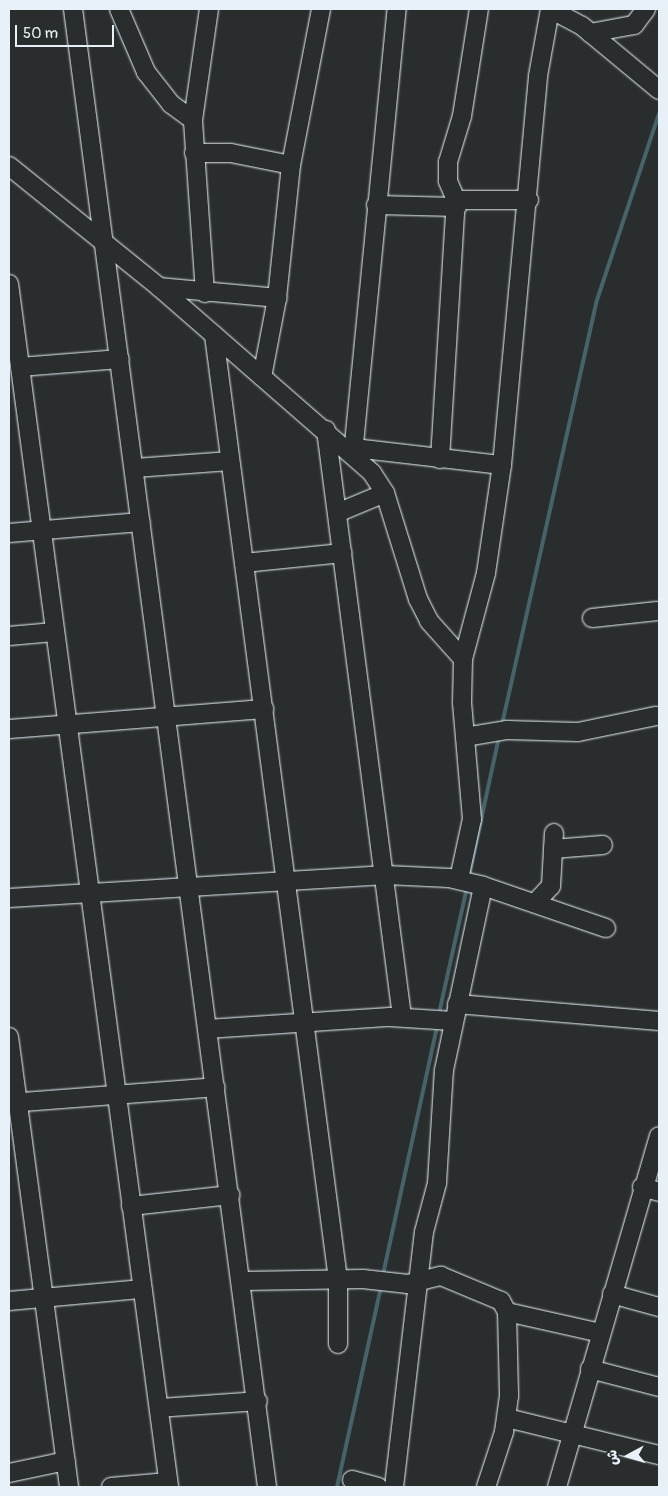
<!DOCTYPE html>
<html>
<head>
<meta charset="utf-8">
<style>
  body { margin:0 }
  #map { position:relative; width:668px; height:1496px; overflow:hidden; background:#2a2d2e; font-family:Pangolin,"Playpen Sans Arabic",sans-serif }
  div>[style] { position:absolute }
  .stream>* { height:4px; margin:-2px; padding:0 2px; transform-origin:2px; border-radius:2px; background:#456368 }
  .roads { filter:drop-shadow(0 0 1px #e8f1f8) drop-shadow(0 0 1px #e8f1f8) }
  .minor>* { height:18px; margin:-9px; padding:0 9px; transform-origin:9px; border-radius:9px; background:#2a2d2e }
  span { translate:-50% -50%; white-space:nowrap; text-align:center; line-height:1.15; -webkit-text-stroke:4.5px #2a2d2e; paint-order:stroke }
  .frame { position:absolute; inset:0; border:10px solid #e8f1f8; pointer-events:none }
  .north { position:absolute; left:603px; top:1431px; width:50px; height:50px; -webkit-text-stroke:4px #2a2d2e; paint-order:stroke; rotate:264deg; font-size:14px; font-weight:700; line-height:20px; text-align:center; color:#e8f1f8 }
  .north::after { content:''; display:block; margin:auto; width:18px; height:22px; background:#e8f1f8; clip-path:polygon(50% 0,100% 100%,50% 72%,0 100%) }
  .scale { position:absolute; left:15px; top:25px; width:99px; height:22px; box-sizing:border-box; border:2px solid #e8f1f8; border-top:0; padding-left:6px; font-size:15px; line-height:18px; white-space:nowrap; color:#e8f1f8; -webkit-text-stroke:4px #2a2d2e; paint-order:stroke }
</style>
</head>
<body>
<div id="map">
  <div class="stream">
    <div style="left:503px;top:720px;width:427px;rotate:-77.4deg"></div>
    <div style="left:596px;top:303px;width:199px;rotate:-71.6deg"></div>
    <div style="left:470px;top:871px;width:132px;rotate:-77.8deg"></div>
    <div style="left:440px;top:1009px;width:120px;rotate:-77.5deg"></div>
    <div style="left:384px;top:1270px;width:245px;rotate:-77.7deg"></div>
    <div style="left:337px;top:1487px;width:200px;rotate:-77.6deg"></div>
  </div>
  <div class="roads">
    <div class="minor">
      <div style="left:73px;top:9px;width:1491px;rotate:82.52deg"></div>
      <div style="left:119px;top:9px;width:69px;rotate:66.8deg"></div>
      <div style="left:146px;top:72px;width:41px;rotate:52deg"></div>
      <div style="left:171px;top:104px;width:27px;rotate:36deg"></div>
      <div style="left:550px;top:9px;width:36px;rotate:28deg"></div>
      <div style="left:582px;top:26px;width:100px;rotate:39.7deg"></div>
      <div style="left:590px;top:33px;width:45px;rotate:-10.3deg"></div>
      <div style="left:634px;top:25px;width:20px;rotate:-53deg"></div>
      <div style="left:194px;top:153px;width:37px"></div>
      <div style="left:231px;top:153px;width:61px;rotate:11.3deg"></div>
      <div style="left:9px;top:166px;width:193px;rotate:38.9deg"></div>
      <div style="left:159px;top:287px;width:283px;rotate:41.1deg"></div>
      <div style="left:372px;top:473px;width:24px;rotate:57deg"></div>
      <div style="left:385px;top:493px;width:111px;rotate:72.7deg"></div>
      <div style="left:418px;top:599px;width:25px;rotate:63deg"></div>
      <div style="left:429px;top:621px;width:51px;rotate:48.2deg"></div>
      <div style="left:456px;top:200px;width:21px;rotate:-113deg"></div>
      <div style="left:448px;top:181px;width:19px;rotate:-90deg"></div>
      <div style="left:448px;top:162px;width:48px;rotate:-73.1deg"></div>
      <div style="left:462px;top:116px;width:108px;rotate:-81deg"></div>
      <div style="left:376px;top:205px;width:81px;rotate:1.4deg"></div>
      <div style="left:9px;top:284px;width:1214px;rotate:82.42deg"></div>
      <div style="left:159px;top:287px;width:119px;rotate:5.3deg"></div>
      <div style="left:205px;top:293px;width:173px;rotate:-94deg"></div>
      <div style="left:193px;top:120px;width:112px;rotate:-81.8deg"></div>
      <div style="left:214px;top:335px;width:952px;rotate:82.52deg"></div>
      <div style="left:338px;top:1279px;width:65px;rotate:90deg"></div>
      <div style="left:20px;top:367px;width:100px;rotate:-4.6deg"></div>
      <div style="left:262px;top:377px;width:80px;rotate:-79.2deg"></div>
      <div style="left:277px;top:298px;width:134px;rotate:-84deg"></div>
      <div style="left:291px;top:165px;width:159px;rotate:-79.1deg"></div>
      <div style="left:326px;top:430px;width:592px;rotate:82.62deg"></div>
      <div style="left:354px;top:448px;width:149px;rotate:6.6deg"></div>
      <div style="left:353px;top:454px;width:447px;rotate:-84.4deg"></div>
      <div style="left:440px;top:459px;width:259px;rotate:-86.5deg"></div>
      <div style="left:456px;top:200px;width:73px"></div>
      <div style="left:135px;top:468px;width:95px;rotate:-4.2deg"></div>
      <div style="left:337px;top:513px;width:52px;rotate:-22.6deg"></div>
      <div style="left:9px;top:533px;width:132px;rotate:-4.8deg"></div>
      <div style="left:244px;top:563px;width:99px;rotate:-5.8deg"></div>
      <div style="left:592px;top:618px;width:66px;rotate:-6.1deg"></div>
      <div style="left:9px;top:636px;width:45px;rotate:-5.1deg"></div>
      <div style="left:9px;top:729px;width:256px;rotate:-4.5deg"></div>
      <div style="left:465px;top:737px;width:43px;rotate:-9.5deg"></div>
      <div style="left:507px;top:730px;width:71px;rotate:1.6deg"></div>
      <div style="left:578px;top:732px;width:80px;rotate:-11.6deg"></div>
      <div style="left:553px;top:849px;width:50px;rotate:-4.6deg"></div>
      <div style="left:459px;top:879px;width:61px;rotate:-77.8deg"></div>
      <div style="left:472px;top:819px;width:116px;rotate:-94.9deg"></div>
      <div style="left:462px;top:703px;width:44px;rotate:-88.7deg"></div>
      <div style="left:463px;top:659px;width:89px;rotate:-75deg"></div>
      <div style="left:486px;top:573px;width:109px;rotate:-81.6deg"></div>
      <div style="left:502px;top:465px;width:391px;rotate:-84.7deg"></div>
      <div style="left:538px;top:76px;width:68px;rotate:-79.8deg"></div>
      <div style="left:9px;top:898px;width:378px;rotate:-3.5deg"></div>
      <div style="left:386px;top:875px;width:63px;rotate:2.7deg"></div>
      <div style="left:449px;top:878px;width:35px;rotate:13deg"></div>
      <div style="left:536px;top:902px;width:22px;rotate:-47deg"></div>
      <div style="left:551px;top:886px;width:53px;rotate:-86.8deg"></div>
      <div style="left:457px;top:1004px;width:203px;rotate:4.8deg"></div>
      <div style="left:207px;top:1029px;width:183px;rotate:-3.8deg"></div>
      <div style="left:390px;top:1017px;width:63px;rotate:3.6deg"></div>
      <div style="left:9px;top:1037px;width:454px;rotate:82.4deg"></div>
      <div style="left:9px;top:1103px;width:207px;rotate:-4.4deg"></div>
      <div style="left:642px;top:1187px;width:18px;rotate:16deg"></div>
      <div style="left:131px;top:1206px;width:100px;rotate:-6.3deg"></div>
      <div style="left:243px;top:1281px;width:120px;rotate:-1deg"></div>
      <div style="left:363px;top:1279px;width:45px;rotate:6.3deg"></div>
      <div style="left:408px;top:1284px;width:34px;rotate:-14deg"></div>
      <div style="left:441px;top:1276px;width:65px;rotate:22.6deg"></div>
      <div style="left:501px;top:1301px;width:13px;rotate:61deg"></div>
      <div style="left:507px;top:1312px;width:84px;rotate:88.6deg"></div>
      <div style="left:509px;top:1396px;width:36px;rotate:98deg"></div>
      <div style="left:504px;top:1432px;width:58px;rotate:108.1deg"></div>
      <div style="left:612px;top:1294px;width:49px;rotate:15.5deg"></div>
      <div style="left:9px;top:1301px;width:134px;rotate:-5.2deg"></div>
      <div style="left:507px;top:1312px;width:96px;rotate:12.6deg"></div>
      <div style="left:590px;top:1369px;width:71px;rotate:14.6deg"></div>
      <div style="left:159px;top:1408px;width:99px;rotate:-4deg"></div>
      <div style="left:507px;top:1418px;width:156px;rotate:13.7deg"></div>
      <div style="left:9px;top:1473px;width:58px;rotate:-11.9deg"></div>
      <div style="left:352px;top:1480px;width:27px;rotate:15deg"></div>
      <div style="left:111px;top:1487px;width:57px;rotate:-5deg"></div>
      <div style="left:394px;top:1487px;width:257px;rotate:-83.3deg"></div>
      <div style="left:424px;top:1232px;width:51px;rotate:-75.1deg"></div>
      <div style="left:437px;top:1183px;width:113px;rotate:-86.5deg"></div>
      <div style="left:444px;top:1070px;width:188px;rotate:-78deg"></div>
      <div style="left:483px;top:886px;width:130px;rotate:18.9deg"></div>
      <div style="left:557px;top:1487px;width:365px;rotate:-73.8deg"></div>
    </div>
  </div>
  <div class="frame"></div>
  <div class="north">ش</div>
  <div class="scale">50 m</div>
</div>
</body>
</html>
